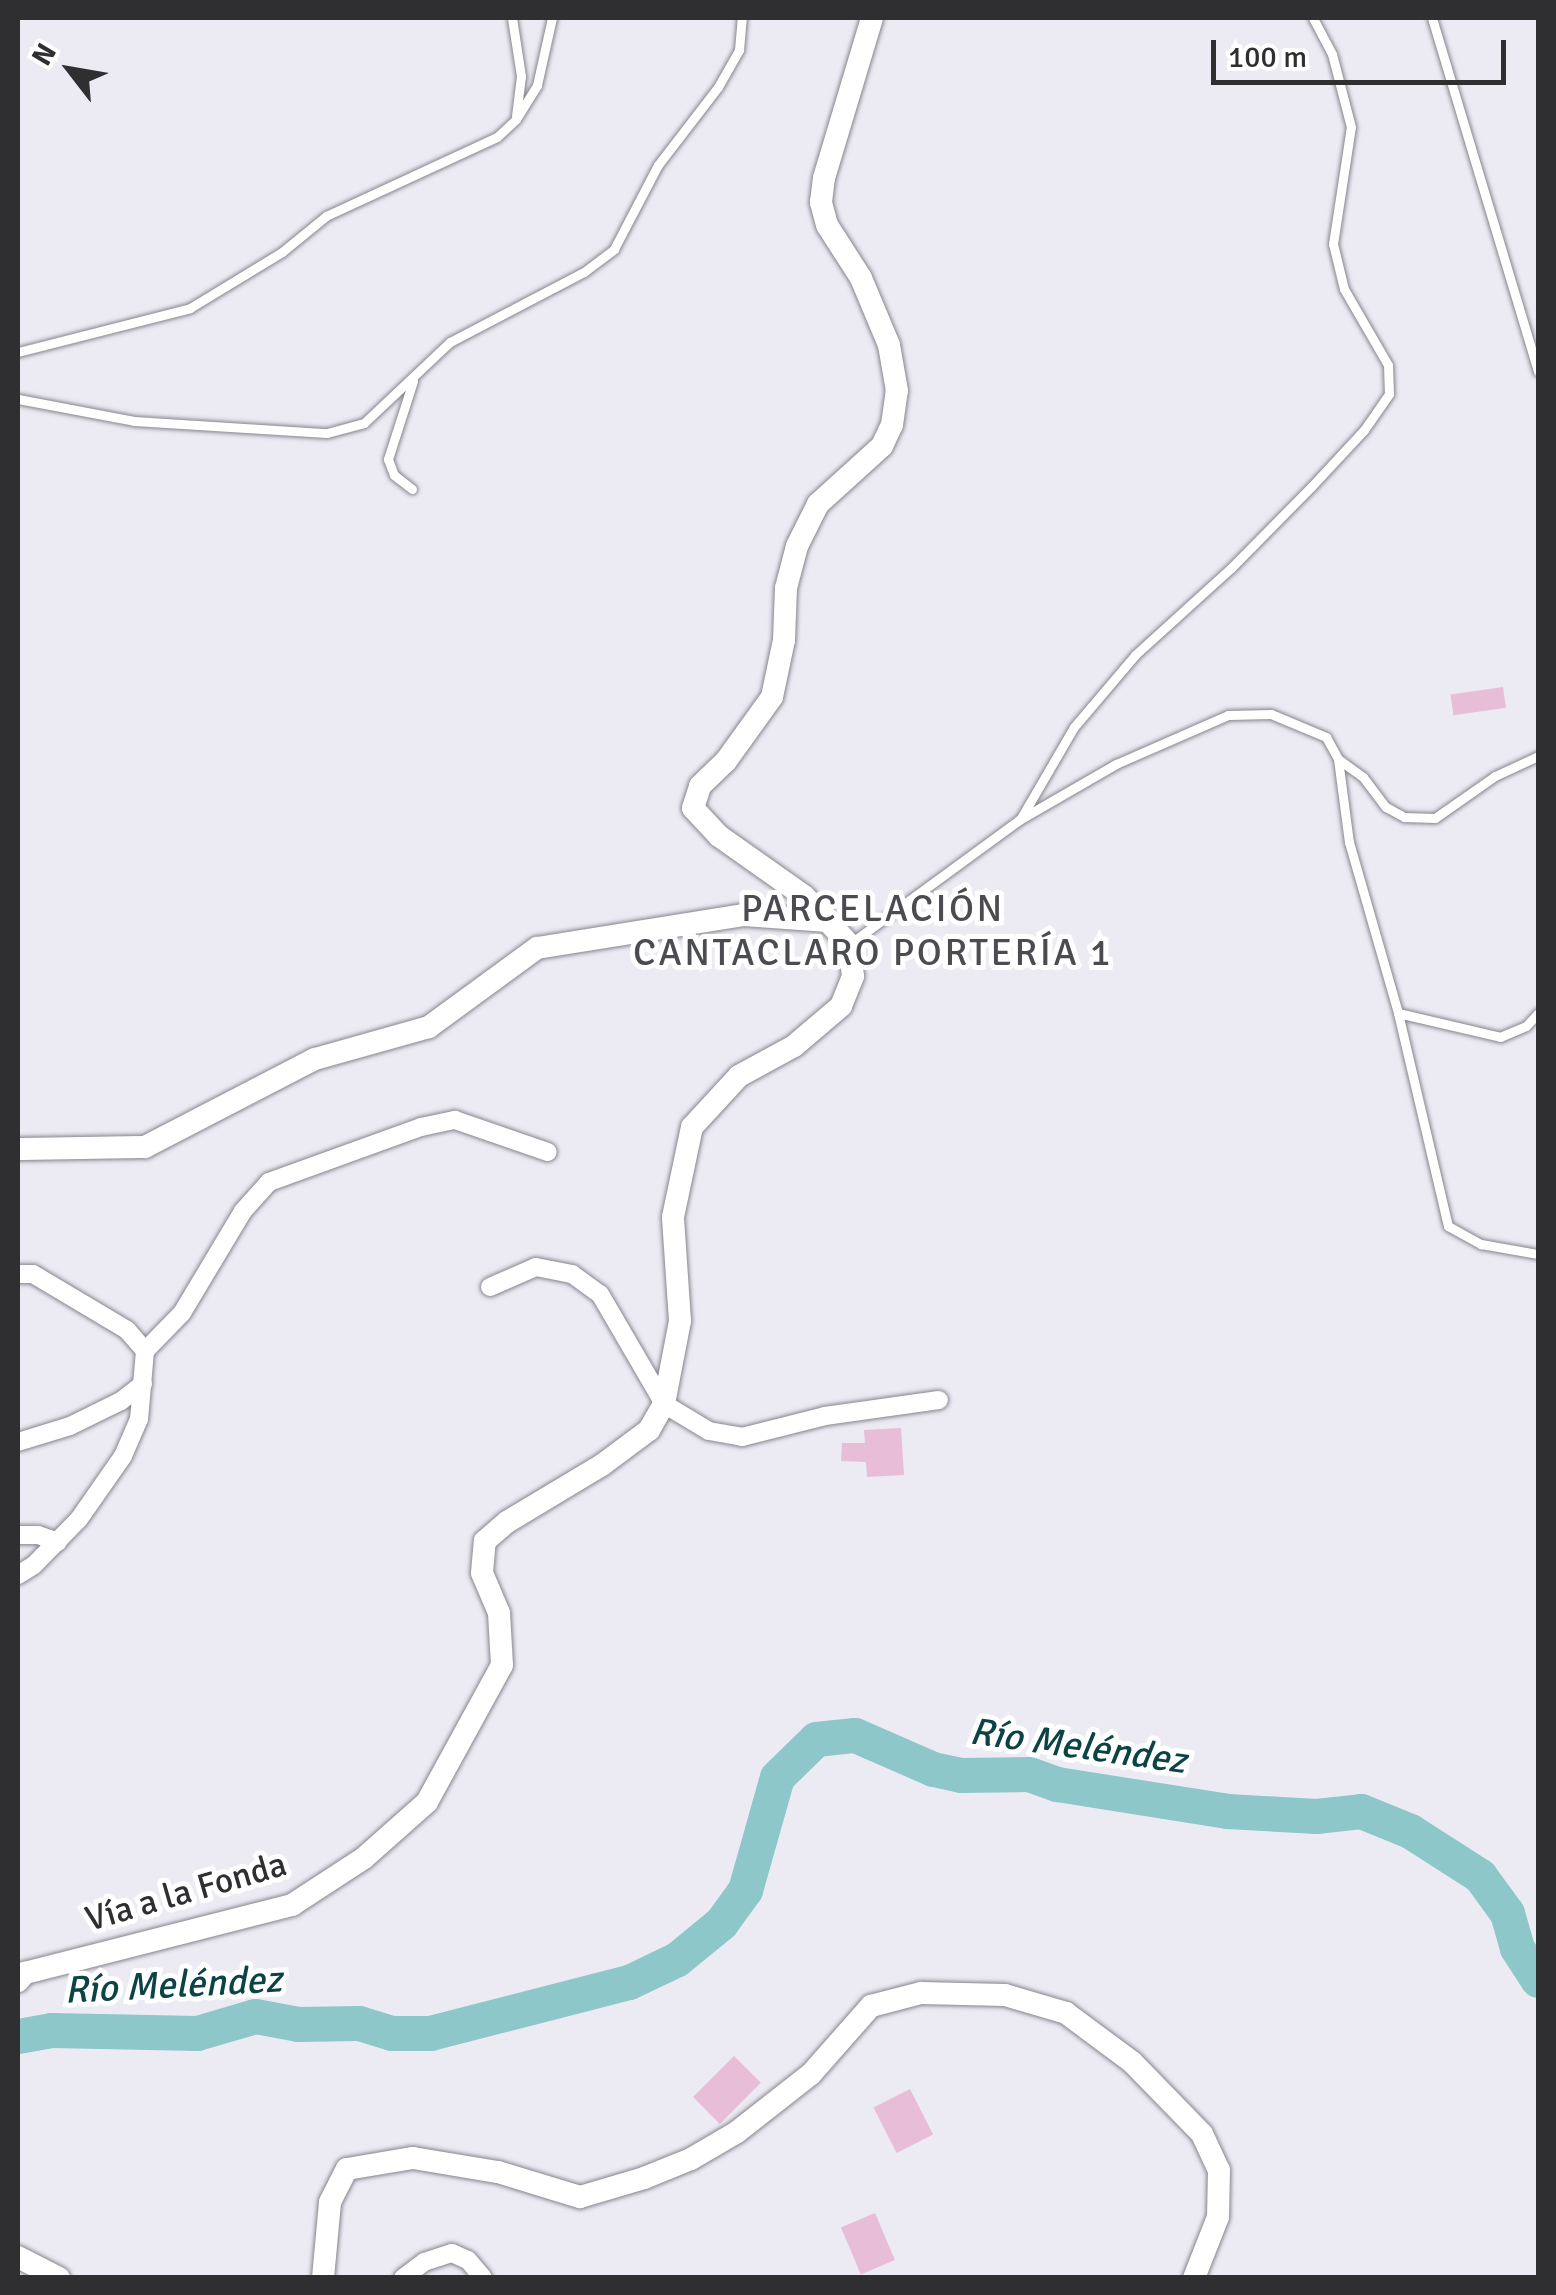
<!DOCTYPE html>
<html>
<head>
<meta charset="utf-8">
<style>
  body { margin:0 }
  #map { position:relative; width:1556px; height:2295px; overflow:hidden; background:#ecebf4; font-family:Signika,sans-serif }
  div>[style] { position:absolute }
  .river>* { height:35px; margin:-17.5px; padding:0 17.5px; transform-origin:17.5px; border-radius:17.5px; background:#8dc7ca }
  .building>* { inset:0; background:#e8bdd7; transform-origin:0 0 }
  .roads { filter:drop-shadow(0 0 2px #86858d) drop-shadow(0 0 2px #86858d) }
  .service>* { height:9px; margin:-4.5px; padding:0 4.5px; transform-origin:4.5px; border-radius:4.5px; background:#fff }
  .minor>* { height:18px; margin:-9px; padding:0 9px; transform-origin:9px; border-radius:9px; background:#fff }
  .tertiary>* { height:22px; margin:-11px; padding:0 11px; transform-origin:11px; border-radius:11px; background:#fff }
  span { translate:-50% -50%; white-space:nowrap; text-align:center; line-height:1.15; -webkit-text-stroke:10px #fff; paint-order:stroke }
  .street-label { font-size:35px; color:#2f2f32 }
  .neighbourhood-label { font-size:38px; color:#4b4b52; letter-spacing:2.5px }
  .water-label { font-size:38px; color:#0c4345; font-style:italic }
  .frame { position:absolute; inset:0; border:20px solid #2f2f32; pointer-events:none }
  .north { position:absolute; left:20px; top:20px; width:100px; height:100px; -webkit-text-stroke:8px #fff; paint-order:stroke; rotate:301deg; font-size:28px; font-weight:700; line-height:40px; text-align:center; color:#2f2f32 }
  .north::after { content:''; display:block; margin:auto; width:35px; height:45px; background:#2f2f32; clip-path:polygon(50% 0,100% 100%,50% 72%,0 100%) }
  .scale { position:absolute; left:1211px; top:40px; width:295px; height:45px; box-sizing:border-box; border:5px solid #2f2f32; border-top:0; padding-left:12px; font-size:30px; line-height:35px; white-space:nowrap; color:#2f2f32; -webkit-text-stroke:8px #fff; paint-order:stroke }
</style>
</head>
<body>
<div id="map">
  <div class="river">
    <div style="left:18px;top:2036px;width:34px;rotate:-10deg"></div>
    <div style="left:51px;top:2030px;width:146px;rotate:1.2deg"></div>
    <div style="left:197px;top:2033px;width:60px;rotate:-16.3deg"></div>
    <div style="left:255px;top:2016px;width:44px;rotate:10.5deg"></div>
    <div style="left:298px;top:2024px;width:61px;rotate:-0.9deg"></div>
    <div style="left:359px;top:2023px;width:34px;rotate:17deg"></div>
    <div style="left:392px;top:2033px;width:38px"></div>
    <div style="left:430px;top:2033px;width:205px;rotate:-14.4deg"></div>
    <div style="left:629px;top:1982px;width:53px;rotate:-25.6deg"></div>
    <div style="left:677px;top:1959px;width:57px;rotate:-39.3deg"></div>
    <div style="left:721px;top:1923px;width:41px;rotate:-54deg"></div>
    <div style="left:745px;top:1890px;width:117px;rotate:-74.2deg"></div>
    <div style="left:777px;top:1777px;width:54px;rotate:-44.3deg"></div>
    <div style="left:816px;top:1739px;width:39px;rotate:-6deg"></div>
    <div style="left:855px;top:1735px;width:85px;rotate:23.6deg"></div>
    <div style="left:933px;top:1769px;width:29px;rotate:12deg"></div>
    <div style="left:961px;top:1775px;width:68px;rotate:-0.8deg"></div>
    <div style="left:1029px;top:1774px;width:30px;rotate:20deg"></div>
    <div style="left:1057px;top:1784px;width:172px;rotate:9deg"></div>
    <div style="left:1227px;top:1811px;width:89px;rotate:3.2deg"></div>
    <div style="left:1316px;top:1816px;width:45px;rotate:-6.3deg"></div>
    <div style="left:1361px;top:1811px;width:53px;rotate:22.2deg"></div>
    <div style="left:1410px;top:1831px;width:83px;rotate:32.7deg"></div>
    <div style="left:1480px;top:1876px;width:46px;rotate:53.9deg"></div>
    <div style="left:1507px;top:1913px;width:36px;rotate:74deg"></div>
    <div style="left:1517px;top:1948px;width:38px;rotate:57deg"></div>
  </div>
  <div class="building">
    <div style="left:1503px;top:687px;width:21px;height:53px;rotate:82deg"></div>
    <div style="clip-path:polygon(901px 1428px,904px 1475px,867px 1477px,866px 1462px,841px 1461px,842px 1443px,865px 1443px,864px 1430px)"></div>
    <div style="left:734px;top:2056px;width:38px;height:58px;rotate:45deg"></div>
    <div style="left:910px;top:2089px;width:51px;height:41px;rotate:63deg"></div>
    <div style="left:875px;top:2213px;width:51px;height:37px;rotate:67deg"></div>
  </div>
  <div class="roads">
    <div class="service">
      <div style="left:512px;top:18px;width:59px;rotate:81.2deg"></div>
      <div style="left:521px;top:76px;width:40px;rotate:97.1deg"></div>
      <div style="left:1432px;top:18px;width:369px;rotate:73.3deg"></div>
      <div style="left:18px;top:352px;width:178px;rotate:-14.3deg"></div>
      <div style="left:190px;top:308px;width:108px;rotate:-31.3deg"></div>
      <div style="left:282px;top:252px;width:57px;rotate:-39.3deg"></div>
      <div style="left:326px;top:216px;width:188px;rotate:-24.8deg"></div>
      <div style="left:497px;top:137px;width:26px;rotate:-43deg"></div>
      <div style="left:516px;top:119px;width:40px;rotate:-58deg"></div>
      <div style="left:537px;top:85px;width:69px;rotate:-77.4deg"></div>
      <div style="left:18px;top:399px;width:118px;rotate:10.7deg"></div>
      <div style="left:134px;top:421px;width:193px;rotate:3.6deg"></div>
      <div style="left:327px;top:433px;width:38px;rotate:-15deg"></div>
      <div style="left:364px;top:423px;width:118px;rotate:-43.3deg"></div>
      <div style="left:450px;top:342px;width:151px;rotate:-27.6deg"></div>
      <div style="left:584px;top:272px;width:38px;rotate:-37deg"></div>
      <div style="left:614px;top:249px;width:95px;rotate:-62.4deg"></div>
      <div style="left:658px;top:165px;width:98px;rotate:-52.4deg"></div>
      <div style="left:718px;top:87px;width:43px;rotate:-60.4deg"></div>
      <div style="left:739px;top:50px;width:32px;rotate:-85deg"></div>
      <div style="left:412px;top:489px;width:23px;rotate:-142deg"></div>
      <div style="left:394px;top:475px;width:17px;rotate:-111deg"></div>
      <div style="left:388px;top:459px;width:82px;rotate:-72.2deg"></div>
      <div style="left:1338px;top:759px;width:31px;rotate:36deg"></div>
      <div style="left:1363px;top:777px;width:38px;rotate:53deg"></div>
      <div style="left:1386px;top:807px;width:21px;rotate:29deg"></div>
      <div style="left:1404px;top:817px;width:31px;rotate:2deg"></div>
      <div style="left:1435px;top:818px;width:73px;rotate:-35deg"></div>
      <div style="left:1495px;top:776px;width:47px;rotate:-24.9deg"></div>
      <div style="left:1021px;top:818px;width:105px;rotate:-59.8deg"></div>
      <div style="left:1074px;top:727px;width:94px;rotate:-49.7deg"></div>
      <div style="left:1135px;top:655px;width:130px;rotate:-42.2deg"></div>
      <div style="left:1231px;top:568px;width:114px;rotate:-45.4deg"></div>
      <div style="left:1311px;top:487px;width:78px;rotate:-47.1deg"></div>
      <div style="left:1364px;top:430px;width:44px;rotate:-55.2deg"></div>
      <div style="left:1389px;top:394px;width:29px;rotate:-92deg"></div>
      <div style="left:1388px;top:365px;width:88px;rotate:-120.1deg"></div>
      <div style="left:1344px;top:289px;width:46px;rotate:-103.7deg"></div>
      <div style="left:1333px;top:244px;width:118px;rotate:-81.3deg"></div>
      <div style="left:1351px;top:127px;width:75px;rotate:-104.6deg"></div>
      <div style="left:1332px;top:54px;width:41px;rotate:-117.8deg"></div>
      <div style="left:851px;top:943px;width:208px;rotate:-36.2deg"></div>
      <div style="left:1019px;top:820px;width:112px;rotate:-30deg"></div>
      <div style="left:1116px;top:764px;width:122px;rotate:-23.6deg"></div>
      <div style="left:1228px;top:715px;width:43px;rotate:-1.3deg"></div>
      <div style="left:1271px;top:714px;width:60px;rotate:22.7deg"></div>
      <div style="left:1326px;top:737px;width:25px;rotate:61deg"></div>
      <div style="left:1338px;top:759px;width:84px;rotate:82.5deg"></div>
      <div style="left:1349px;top:842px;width:178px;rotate:74deg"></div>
      <div style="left:1398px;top:1013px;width:219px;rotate:76.8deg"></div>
      <div style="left:1448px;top:1226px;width:38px;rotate:29deg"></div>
      <div style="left:1481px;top:1244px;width:58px;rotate:10deg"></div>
      <div style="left:1398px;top:1013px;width:105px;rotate:13.2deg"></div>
      <div style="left:1500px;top:1037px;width:28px;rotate:-23deg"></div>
      <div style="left:1526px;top:1026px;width:18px;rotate:-47deg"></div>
    </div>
    <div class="minor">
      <div style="left:18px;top:1274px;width:15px"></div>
      <div style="left:33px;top:1274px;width:109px;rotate:30.8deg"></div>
      <div style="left:127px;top:1330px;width:28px;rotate:49deg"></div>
      <div style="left:145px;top:1351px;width:68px;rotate:95deg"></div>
      <div style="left:139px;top:1419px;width:40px;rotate:113.4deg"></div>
      <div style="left:123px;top:1456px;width:77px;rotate:124.9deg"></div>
      <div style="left:79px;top:1519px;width:64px;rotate:134.4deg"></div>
      <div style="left:34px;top:1565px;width:19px;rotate:148deg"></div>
      <div style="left:490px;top:1287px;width:50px;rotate:-23.5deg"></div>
      <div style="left:536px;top:1267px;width:37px;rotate:11deg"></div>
      <div style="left:572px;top:1274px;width:34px;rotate:36deg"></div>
      <div style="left:600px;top:1294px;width:127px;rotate:59.8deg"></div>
      <div style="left:664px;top:1404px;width:52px;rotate:31deg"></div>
      <div style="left:709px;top:1431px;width:34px;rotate:10deg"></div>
      <div style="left:742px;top:1437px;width:86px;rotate:-14.2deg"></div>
      <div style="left:825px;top:1416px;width:115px;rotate:-8deg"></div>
      <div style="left:145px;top:1351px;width:53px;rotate:-45.8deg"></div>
      <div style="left:182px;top:1313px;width:119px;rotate:-59.1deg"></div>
      <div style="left:243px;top:1211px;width:39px;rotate:-48deg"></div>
      <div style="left:269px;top:1182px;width:162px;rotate:-19.9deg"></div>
      <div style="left:421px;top:1127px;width:35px;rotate:-12deg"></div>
      <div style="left:455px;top:1120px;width:98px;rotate:19deg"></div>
      <div style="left:18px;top:1442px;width:54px;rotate:-17.1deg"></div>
      <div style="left:70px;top:1426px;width:57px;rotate:-26.1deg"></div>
      <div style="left:121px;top:1401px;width:28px;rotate:-38deg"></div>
      <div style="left:18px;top:1535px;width:20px"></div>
      <div style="left:38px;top:1535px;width:21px;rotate:19deg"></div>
      <div style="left:403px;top:2278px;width:26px;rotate:-37deg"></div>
      <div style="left:424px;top:2262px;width:29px;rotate:-18deg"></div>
      <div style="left:452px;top:2253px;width:17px;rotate:24deg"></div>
      <div style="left:468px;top:2260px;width:23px;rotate:50deg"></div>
    </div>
    <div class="tertiary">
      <div style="left:18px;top:1149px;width:127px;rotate:-0.9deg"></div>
      <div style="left:145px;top:1147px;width:191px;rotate:-27.4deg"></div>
      <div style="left:315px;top:1059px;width:118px;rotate:-15.7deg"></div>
      <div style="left:429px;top:1027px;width:134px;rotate:-36.2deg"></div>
      <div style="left:537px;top:948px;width:210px;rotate:-9.1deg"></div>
      <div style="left:744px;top:915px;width:84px;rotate:4.1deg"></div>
      <div style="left:18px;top:1981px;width:11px;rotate:-49deg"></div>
      <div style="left:25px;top:1973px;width:276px;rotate:-14.3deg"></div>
      <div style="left:292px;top:1905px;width:86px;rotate:-33.1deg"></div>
      <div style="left:364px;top:1858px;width:84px;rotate:-41.6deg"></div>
      <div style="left:427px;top:1802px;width:156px;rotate:-61.3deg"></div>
      <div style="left:502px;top:1665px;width:52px;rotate:-93.3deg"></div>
      <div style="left:499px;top:1613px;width:43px;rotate:-113deg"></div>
      <div style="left:482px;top:1573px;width:32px;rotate:-85deg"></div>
      <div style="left:485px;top:1541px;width:29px;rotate:-41deg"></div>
      <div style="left:507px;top:1522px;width:111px;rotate:-31deg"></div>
      <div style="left:602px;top:1465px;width:59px;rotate:-36.7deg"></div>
      <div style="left:649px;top:1430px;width:30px;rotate:-60deg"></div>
      <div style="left:664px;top:1404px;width:85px;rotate:-79.1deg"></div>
      <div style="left:680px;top:1321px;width:104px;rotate:-93.9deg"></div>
      <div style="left:673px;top:1217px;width:92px;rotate:-78.1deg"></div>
      <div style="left:692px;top:1127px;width:69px;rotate:-47.3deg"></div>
      <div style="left:739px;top:1076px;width:63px;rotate:-28.6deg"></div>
      <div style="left:794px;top:1046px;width:62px;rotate:-40.4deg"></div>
      <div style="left:841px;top:1006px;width:32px;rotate:-68deg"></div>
      <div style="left:853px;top:976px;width:32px;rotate:-97deg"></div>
      <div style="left:849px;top:944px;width:66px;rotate:-133.2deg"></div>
      <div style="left:804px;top:896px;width:104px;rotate:-144.8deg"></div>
      <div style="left:719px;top:836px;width:38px;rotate:-133deg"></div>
      <div style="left:693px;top:808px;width:23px;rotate:-72deg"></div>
      <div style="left:700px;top:786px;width:36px;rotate:-44deg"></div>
      <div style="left:726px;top:761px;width:79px;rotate:-54.3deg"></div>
      <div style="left:772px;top:697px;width:58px;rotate:-78.1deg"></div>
      <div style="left:784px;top:640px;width:52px;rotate:-87.8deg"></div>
      <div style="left:786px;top:588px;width:43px;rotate:-75.3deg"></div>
      <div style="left:797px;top:546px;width:47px;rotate:-63.4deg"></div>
      <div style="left:818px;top:504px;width:86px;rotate:-42.2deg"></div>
      <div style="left:882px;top:446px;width:23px;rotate:-65deg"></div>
      <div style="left:892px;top:425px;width:34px;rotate:-82deg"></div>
      <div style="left:897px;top:391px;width:47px;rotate:-99.9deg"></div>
      <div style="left:889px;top:345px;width:73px;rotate:-112.7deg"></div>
      <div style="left:861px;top:278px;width:63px;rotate:-122.7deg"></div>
      <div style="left:827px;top:225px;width:24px;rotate:-105deg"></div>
      <div style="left:821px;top:202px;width:24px;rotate:-83deg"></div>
      <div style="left:824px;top:178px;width:167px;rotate:-73.3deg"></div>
      <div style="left:18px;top:2257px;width:46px;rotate:27.1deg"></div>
      <div style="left:323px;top:2278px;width:76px;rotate:-84.7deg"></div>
      <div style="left:330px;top:2202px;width:37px;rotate:-63deg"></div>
      <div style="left:347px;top:2169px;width:67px;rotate:-9.5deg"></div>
      <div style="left:413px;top:2158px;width:86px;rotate:9.4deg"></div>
      <div style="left:498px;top:2172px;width:86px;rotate:17deg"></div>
      <div style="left:580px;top:2197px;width:67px;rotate:-16.5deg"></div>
      <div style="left:644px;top:2178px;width:51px;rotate:-22deg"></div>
      <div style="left:691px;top:2159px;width:53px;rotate:-30.4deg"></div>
      <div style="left:737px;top:2132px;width:94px;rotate:-38.1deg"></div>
      <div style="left:811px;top:2074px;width:91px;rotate:-48.6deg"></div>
      <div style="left:871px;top:2006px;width:52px;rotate:-14.6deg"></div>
      <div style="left:921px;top:1993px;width:84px;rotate:1.4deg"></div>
      <div style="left:1005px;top:1995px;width:64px;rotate:16.4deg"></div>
      <div style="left:1066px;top:2013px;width:82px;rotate:36.6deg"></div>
      <div style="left:1132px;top:2062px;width:100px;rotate:45.8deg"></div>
      <div style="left:1202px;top:2134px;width:40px;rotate:65deg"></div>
      <div style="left:1219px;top:2170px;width:47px;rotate:91.2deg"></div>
      <div style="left:1218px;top:2217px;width:66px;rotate:111.5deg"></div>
    </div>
  </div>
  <div class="street-label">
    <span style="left:186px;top:1892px;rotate:-16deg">Vía a la Fonda</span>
  </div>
  <div class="neighbourhood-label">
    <span style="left:873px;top:931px">PARCELACIÓN<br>CANTACLARO PORTERÍA 1</span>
  </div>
  <div class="water-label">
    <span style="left:1078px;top:1746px;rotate:8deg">Río Meléndez</span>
    <span style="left:173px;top:1985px;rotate:-3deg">Río Meléndez</span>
  </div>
  <div class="frame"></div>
  <div class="north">N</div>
  <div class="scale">100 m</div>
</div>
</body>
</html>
